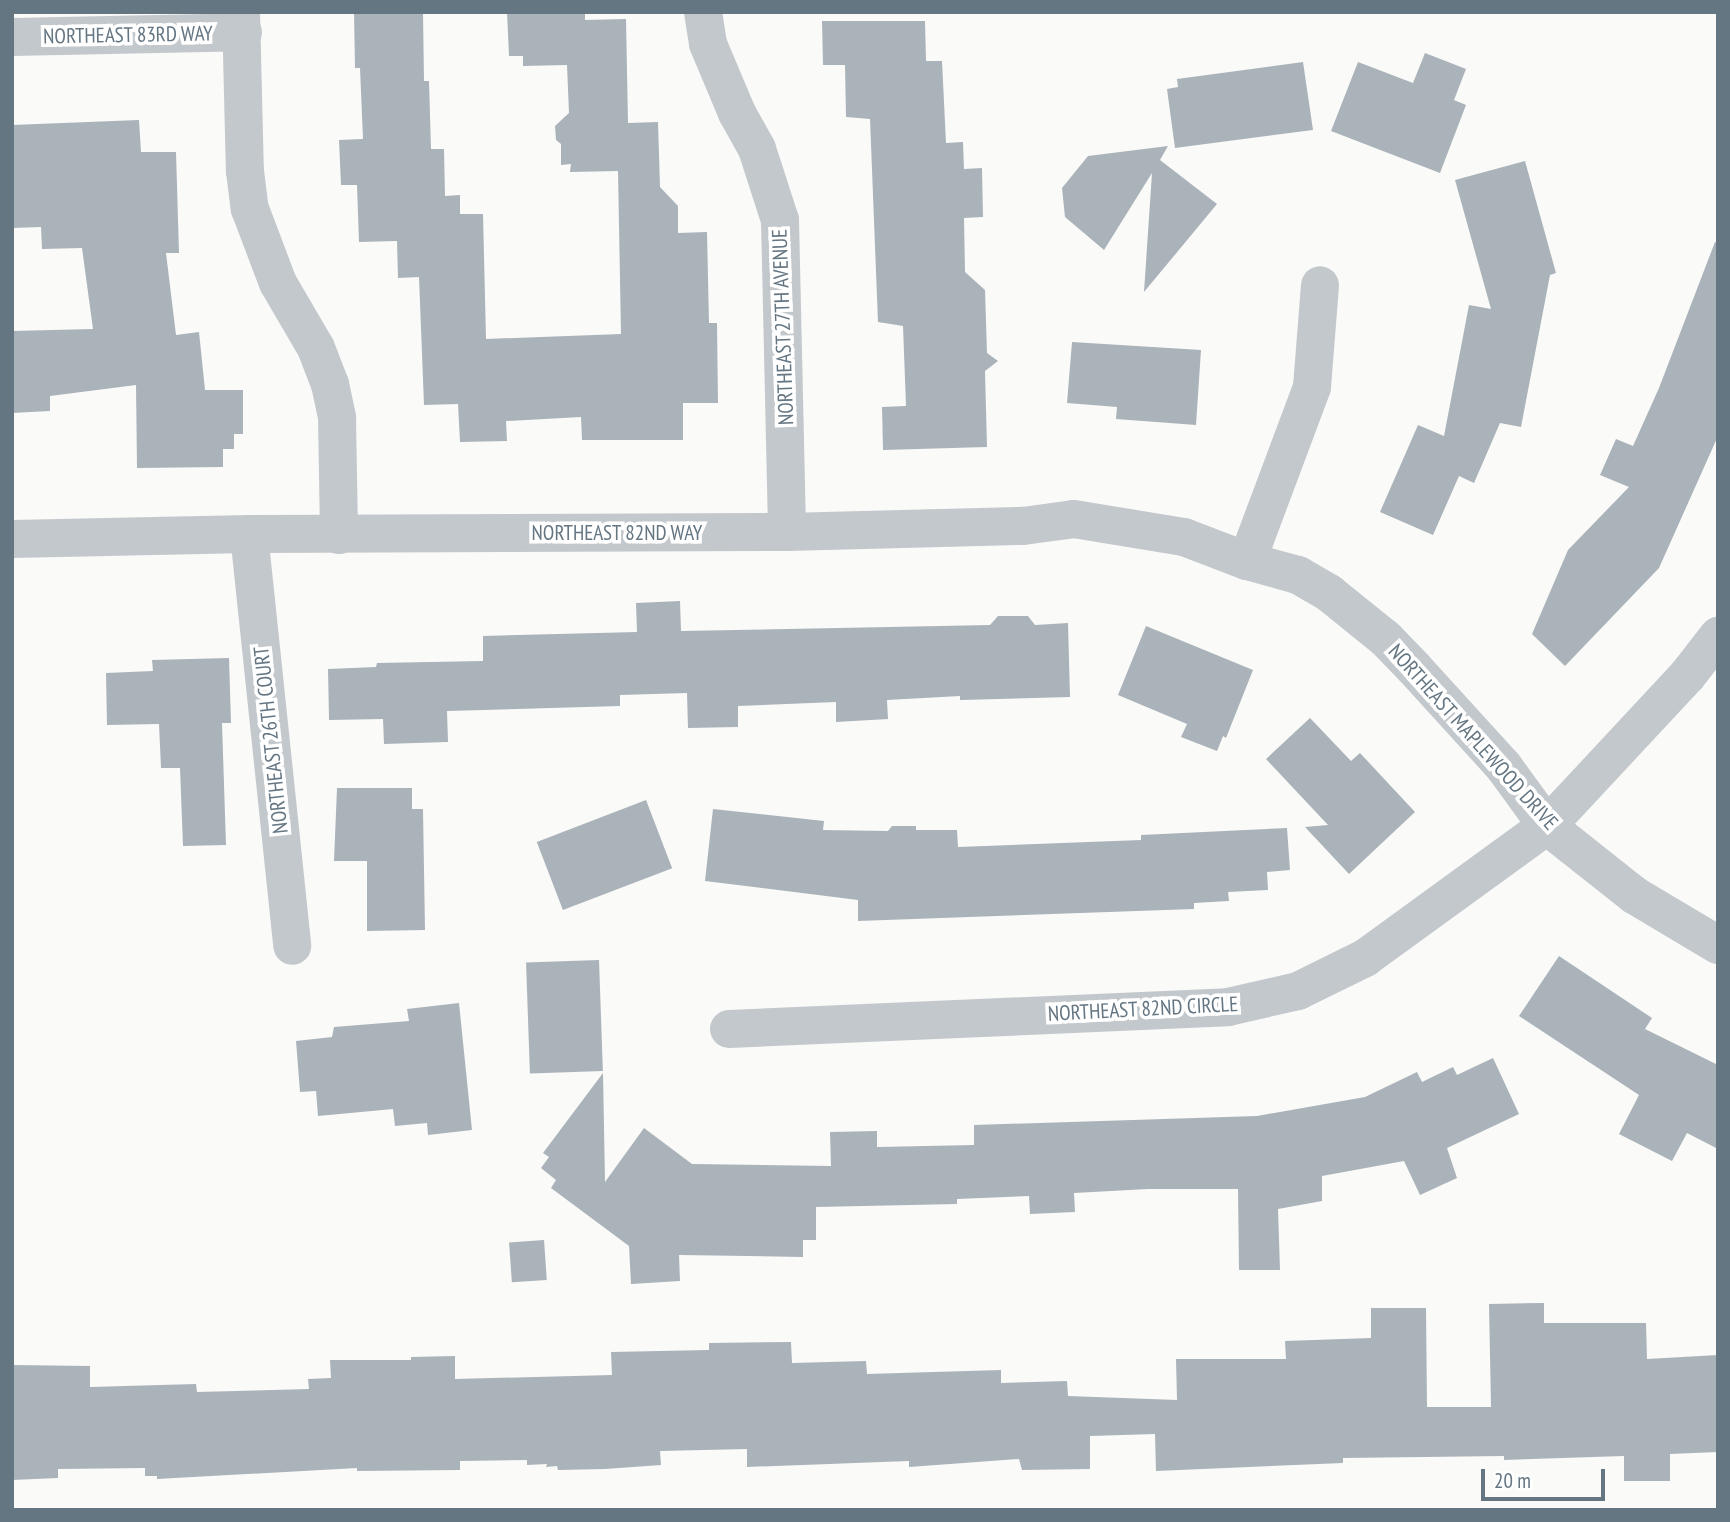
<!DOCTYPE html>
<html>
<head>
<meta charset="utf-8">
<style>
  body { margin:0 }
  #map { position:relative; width:1730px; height:1522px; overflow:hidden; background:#fafaf8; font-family:"PT Sans Narrow",sans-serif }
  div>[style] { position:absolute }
  .building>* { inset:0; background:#aab3b9; transform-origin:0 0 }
  .street>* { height:38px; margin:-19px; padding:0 19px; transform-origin:19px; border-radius:19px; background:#c3c8cc }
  span { translate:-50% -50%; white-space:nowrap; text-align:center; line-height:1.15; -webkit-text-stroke:7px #fff; paint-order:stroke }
  .street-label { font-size:21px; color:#657683 }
  .frame { position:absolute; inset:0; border:14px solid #657683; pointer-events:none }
  .scale { position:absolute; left:1481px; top:1469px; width:124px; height:32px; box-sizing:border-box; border:4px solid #657683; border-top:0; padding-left:9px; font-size:21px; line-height:24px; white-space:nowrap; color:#657683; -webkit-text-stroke:5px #fff; paint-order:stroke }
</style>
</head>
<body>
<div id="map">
  <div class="building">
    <div style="clip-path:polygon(354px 12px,423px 12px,424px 81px,429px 81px,431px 149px,444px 149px,445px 196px,460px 195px,460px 214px,483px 214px,486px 339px,621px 334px,618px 171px,570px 172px,571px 164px,561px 165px,561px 144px,556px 140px,555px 126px,569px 113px,567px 65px,523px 66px,523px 56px,509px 56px,507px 12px,585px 12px,585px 20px,626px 19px,628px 123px,658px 122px,660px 187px,678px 206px,678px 233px,707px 232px,709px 323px,717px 323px,718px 403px,683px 403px,683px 440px,582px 440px,581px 417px,506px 421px,507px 441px,460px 442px,458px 404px,424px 405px,419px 277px,398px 278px,397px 241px,359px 242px,357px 185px,341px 185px,339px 140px,363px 139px,360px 68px,355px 68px)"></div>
    <div style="clip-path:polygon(822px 21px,925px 21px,926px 61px,942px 61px,946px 143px,963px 142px,964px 169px,982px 168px,983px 217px,964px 218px,965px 272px,985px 290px,987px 353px,998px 361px,985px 371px,987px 447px,883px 450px,882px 407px,906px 406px,903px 326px,878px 322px,870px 119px,846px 117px,845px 65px,823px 65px)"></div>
    <div style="clip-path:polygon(1425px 53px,1466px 69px,1454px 100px,1466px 105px,1440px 173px,1331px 131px,1358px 62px,1413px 83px)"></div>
    <div style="clip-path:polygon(1303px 62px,1313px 130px,1175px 148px,1167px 89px,1178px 87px,1177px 79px)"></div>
    <div style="clip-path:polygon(139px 120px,141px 152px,176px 152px,179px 253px,166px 253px,176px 335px,199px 332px,205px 390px,243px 390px,243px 434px,234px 434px,234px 449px,223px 449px,223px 467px,137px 468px,136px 385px,50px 396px,50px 411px,12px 413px,12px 331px,93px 329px,82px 248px,42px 249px,41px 227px,12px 228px,12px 125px)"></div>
    <div style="clip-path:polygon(1168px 146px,1160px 160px,1217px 204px,1144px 292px,1152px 173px,1104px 250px,1065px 217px,1062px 188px,1088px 156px)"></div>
    <div style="clip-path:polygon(1525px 161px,1556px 273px,1550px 275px,1521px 427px,1500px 423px,1474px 483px,1459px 476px,1433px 535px,1380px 512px,1418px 425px,1444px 436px,1469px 305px,1491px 309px,1455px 180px)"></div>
    <div style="clip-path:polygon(1715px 242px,1718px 243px,1718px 436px,1659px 568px,1565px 666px,1532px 634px,1568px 550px,1629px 487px,1600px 475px,1616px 439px,1633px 446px,1659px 388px)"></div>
    <div style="clip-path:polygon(1072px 342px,1201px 350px,1196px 425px,1116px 419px,1117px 407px,1067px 403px)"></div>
    <div style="clip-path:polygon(680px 601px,681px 631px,990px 625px,998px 616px,1028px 616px,1035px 625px,1068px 623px,1070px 697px,960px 700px,960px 696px,887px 700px,888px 719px,836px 722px,836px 702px,738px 706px,738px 727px,688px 728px,687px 693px,620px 695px,620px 706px,447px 711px,448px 742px,384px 744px,383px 719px,329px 720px,328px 669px,376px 667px,377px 663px,483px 661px,483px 636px,637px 632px,636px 603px)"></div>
    <div style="clip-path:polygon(1146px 626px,1253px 670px,1226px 738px,1223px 736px,1217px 751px,1181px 737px,1187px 724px,1118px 695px)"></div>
    <div style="clip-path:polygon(229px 658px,231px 723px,222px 723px,226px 845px,183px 846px,180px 768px,161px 768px,159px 724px,107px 725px,106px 673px,153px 671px,152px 660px)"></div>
    <div style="clip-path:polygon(1310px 718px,1351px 761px,1360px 753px,1415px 812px,1349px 874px,1305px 827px,1328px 825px,1266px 759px)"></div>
    <div style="clip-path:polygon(337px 788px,412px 788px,412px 809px,423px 809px,425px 930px,367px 931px,367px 861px,334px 861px)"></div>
    <div style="left:646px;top:800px;width:73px;height:117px;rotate:69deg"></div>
    <div style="clip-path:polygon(713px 809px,824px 821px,823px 830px,888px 831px,892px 826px,916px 826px,916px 830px,957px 830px,958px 847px,1141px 840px,1141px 835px,1287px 828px,1290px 870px,1267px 872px,1268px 890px,1228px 892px,1229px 901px,1194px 903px,1194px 909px,858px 921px,858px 900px,705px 881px)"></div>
    <div style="clip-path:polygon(1559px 956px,1652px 1018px,1645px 1029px,1718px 1065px,1718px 1149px,1687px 1133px,1672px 1161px,1619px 1134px,1639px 1095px,1519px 1016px)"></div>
    <div style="left:599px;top:960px;width:111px;height:73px;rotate:88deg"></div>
    <div style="clip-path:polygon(459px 1003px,472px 1130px,428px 1135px,427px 1123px,395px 1126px,393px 1109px,318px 1116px,316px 1091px,300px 1092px,296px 1041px,332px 1037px,334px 1027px,409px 1021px,407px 1009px)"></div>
    <div style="clip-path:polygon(1493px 1058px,1519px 1114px,1447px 1148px,1457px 1178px,1420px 1195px,1404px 1161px,1322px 1176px,1322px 1201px,1278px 1209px,1280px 1270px,1239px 1270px,1238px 1189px,1148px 1189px,1074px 1193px,1075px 1212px,1030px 1214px,1029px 1196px,957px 1199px,957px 1204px,816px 1207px,816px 1240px,803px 1240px,803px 1257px,679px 1255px,680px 1281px,631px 1284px,629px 1246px,551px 1188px,556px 1180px,541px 1168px,549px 1157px,543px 1153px,603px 1073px,605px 1182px,644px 1128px,692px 1164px,831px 1166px,830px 1132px,877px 1131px,877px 1147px,974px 1145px,974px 1125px,1257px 1116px,1365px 1097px,1417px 1072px,1422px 1082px,1453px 1067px,1457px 1075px)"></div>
    <div style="left:544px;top:1240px;width:40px;height:35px;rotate:86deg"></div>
    <div style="clip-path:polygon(1544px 1303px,1544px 1323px,1646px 1323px,1647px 1359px,1718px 1355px,1718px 1452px,1670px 1454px,1670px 1481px,1624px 1481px,1624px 1456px,1504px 1460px,1504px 1456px,1343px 1458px,1343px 1463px,1156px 1471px,1155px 1434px,1090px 1436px,1090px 1469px,1022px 1470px,1019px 1459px,909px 1467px,909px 1461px,747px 1467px,747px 1449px,660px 1451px,661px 1465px,605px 1469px,558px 1470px,557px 1466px,546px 1467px,547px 1464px,527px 1465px,527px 1460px,460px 1461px,460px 1470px,357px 1471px,357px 1468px,157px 1479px,157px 1476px,145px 1476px,145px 1468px,58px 1469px,58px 1478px,12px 1480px,12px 1365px,90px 1366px,90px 1387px,196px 1384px,197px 1392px,309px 1389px,308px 1379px,331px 1378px,330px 1360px,411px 1360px,411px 1357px,455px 1356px,455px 1379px,612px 1375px,611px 1352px,709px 1350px,709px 1343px,791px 1342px,792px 1363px,866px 1361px,867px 1374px,1001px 1370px,1001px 1383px,1067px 1381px,1068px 1396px,1177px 1400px,1176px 1359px,1286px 1359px,1285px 1341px,1371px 1338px,1371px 1308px,1426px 1308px,1427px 1407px,1491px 1407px,1489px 1304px)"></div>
  </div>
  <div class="street">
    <div style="left:241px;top:12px;width:159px;rotate:88.6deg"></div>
    <div style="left:245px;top:171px;width:38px;rotate:83deg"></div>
    <div style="left:250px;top:209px;width:79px;rotate:69.3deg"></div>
    <div style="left:278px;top:283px;width:75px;rotate:59.7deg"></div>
    <div style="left:316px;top:348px;width:39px;rotate:69deg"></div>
    <div style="left:330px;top:384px;width:35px;rotate:78deg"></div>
    <div style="left:337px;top:418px;width:117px;rotate:89deg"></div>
    <div style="left:703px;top:12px;width:32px;rotate:81deg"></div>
    <div style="left:708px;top:44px;width:75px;rotate:67.2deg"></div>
    <div style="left:737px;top:113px;width:41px;rotate:60.9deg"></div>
    <div style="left:757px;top:149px;width:75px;rotate:72.1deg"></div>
    <div style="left:780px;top:220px;width:312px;rotate:88.7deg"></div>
    <div style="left:12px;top:37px;width:231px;rotate:-1.2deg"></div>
    <div style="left:249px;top:534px;width:414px;rotate:84deg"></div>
    <div style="left:12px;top:539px;width:237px;rotate:-1.2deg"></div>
    <div style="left:249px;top:534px;width:538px;rotate:-0.21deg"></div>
    <div style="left:787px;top:532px;width:236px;rotate:-1.5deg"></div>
    <div style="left:1023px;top:526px;width:51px;rotate:-7.8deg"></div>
    <div style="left:1074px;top:519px;width:111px;rotate:9.3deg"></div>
    <div style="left:1184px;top:537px;width:67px;rotate:20.9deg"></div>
    <div style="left:1247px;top:561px;width:53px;rotate:15.4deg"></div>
    <div style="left:1298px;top:575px;width:36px;rotate:30deg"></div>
    <div style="left:1329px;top:593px;width:73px;rotate:38.9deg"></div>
    <div style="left:1386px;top:639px;width:40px;rotate:46deg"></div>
    <div style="left:1414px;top:668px;width:134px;rotate:47.7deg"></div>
    <div style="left:1504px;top:767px;width:73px;rotate:53.9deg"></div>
    <div style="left:1547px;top:826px;width:111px;rotate:38.4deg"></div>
    <div style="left:1634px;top:895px;width:98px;rotate:30.8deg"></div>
    <div style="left:1247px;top:561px;width:186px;rotate:-69.5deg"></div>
    <div style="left:1312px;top:387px;width:102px;rotate:-85.5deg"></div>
    <div style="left:729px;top:1029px;width:499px;rotate:-2.5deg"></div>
    <div style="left:1228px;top:1007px;width:72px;rotate:-12.9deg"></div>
    <div style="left:1298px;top:991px;width:75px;rotate:-26.2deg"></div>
    <div style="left:1365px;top:958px;width:225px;rotate:-36deg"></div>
    <div style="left:1547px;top:826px;width:205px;rotate:-47deg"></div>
    <div style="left:1687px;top:676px;width:51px;rotate:-52.2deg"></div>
  </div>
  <div class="street-label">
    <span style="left:128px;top:35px;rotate:-1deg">NORTHEAST 83RD WAY</span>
    <span style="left:783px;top:327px;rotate:-92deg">NORTHEAST 27TH AVENUE</span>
    <span style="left:617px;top:533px">NORTHEAST 82ND WAY</span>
    <span style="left:1473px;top:737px;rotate:48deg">NORTHEAST MAPLEWOOD DRIVE</span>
    <span style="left:271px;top:740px;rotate:-96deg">NORTHEAST 26TH COURT</span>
    <span style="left:1143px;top:1009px;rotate:-3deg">NORTHEAST 82ND CIRCLE</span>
  </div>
  <div class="frame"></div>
  <div class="scale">20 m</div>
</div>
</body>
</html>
